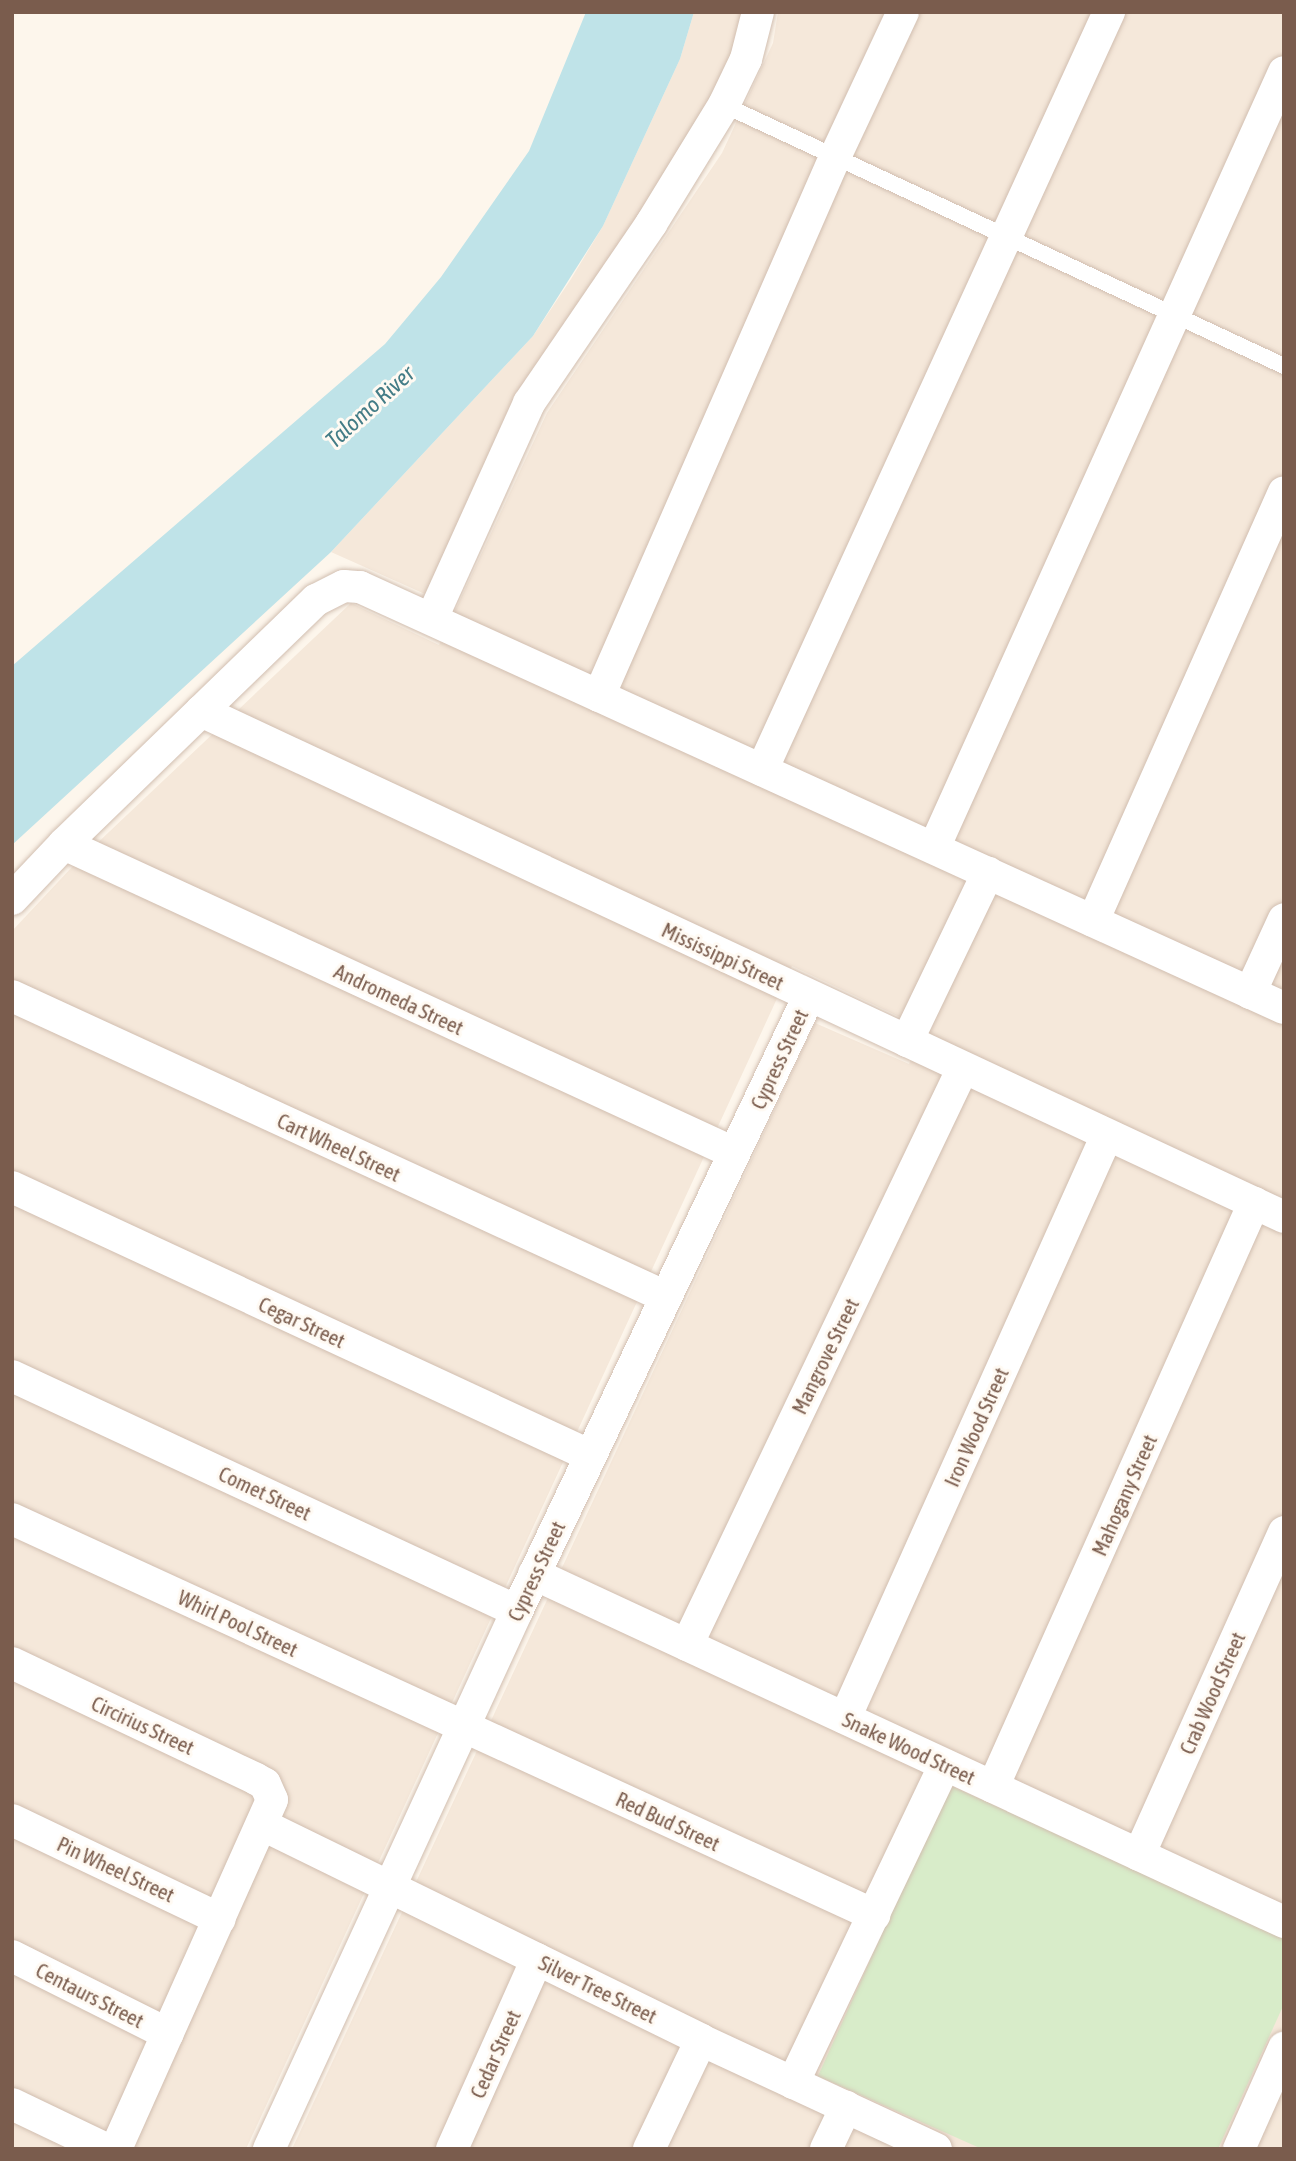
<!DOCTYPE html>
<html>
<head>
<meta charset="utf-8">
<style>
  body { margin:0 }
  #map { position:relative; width:1296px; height:2161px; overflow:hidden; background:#fdf6ec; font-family:"Asap Condensed",sans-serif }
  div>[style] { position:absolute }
  .residential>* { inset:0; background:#f5e8da }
  .green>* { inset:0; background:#d8ecc9 }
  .water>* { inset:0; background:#bfe3e8 }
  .roads { filter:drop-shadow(0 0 2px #d1beb0) drop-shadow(0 0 2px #d1beb0) }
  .lane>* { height:16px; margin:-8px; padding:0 8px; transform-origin:8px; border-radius:8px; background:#fff }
  .street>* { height:32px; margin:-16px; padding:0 16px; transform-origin:16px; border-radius:16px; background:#fff }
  span { translate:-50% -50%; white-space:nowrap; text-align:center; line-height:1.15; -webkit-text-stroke:6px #fffaf3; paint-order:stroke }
  .street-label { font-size:21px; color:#7a5c4d }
  .water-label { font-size:23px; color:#437c86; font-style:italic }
  .frame { position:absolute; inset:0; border:14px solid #7a5c4d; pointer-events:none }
</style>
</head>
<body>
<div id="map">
  <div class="residential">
    <div style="clip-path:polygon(694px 12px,748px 12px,729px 66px,688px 142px,520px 388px,425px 594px,331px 552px,533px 336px,571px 279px,603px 226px,680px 59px)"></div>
    <div style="clip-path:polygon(778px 12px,1284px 12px,1284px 2149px,292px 2149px,815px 1023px,909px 1064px,956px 965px,902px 1018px,792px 966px,246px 2149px,12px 2149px,12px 931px,72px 867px,351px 603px,439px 645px,547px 413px,722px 153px,773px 43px)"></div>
  </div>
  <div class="green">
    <div style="clip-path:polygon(949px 1785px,1284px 1937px,1284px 2004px,1218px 2149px,982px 2149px,818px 2076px)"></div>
  </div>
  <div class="water">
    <div style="clip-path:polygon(586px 12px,694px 12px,680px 59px,603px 226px,533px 336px,331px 552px,12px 845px,12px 666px,385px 344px,441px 277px,529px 151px)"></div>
  </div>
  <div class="roads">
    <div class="lane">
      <div style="left:724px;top:105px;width:618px;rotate:24.99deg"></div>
    </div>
    <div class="street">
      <div style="left:432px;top:618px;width:236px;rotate:-65.7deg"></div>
      <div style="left:529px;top:403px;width:217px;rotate:-55.7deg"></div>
      <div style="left:651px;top:224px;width:140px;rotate:-58.5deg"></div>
      <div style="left:724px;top:105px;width:51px;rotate:-64.4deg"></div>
      <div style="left:746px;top:59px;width:49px;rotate:-75.7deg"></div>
      <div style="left:599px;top:696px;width:588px;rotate:-66.35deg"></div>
      <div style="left:835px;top:157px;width:160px;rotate:-64.9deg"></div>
      <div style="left:201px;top:711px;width:1195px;rotate:25.04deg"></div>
      <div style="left:762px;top:770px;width:834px;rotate:-65.4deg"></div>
      <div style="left:64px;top:844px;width:738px;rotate:24.76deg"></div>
      <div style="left:934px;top:848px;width:851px;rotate:-65.72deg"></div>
      <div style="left:12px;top:899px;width:76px;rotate:-46.6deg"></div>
      <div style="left:64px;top:844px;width:351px;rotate:-44.1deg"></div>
      <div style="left:316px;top:600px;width:31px;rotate:-27deg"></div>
      <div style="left:344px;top:586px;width:16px;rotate:4deg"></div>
      <div style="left:360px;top:587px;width:1015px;rotate:24.5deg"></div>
      <div style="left:1093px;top:921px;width:469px;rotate:-66deg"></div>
      <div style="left:1250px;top:993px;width:81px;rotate:-65.3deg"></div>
      <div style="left:12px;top:996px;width:720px;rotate:24.71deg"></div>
      <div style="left:907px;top:1041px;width:187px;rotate:-64.3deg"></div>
      <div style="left:12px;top:1187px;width:638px;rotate:24.92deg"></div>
      <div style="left:12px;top:1376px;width:557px;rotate:24.95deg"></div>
      <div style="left:12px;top:1519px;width:949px;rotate:24.67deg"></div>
      <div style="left:534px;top:1574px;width:827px;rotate:24.89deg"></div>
      <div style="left:687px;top:1645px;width:640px;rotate:-64.44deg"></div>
      <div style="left:12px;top:1663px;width:270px;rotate:25.4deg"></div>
      <div style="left:256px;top:1779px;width:10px;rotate:29deg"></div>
      <div style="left:265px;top:1784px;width:17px;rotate:66deg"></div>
      <div style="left:272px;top:1800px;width:382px;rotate:114.1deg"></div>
      <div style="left:845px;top:1718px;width:639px;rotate:-65.8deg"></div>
      <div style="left:993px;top:1787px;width:640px;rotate:-65.92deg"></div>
      <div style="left:12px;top:1820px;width:230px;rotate:25.5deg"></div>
      <div style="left:263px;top:1825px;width:488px;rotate:26.1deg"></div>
      <div style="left:701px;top:2040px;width:259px;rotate:24.9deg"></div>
      <div style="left:1139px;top:1855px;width:354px;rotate:-65.8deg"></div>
      <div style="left:12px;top:1956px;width:174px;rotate:26.6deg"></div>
      <div style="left:793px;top:2083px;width:352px;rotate:-64.5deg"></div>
      <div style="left:12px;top:2104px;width:104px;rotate:25.6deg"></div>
      <div style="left:269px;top:2149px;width:592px;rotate:-65.25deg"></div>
      <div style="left:517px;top:1611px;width:681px;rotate:-64.6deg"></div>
      <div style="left:452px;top:2149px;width:208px;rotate:-65.9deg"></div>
      <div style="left:649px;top:2149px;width:121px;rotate:-64.5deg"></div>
      <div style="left:826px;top:2149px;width:47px;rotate:-64.5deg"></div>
      <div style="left:1239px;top:2149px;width:111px;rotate:-66deg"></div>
    </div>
  </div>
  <div class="street-label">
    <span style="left:723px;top:956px;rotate:25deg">Mississippi Street</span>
    <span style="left:399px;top:999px;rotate:25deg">Andromeda Street</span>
    <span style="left:779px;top:1059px;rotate:-65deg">Cypress Street</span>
    <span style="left:339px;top:1147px;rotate:25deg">Cart Wheel Street</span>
    <span style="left:302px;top:1322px;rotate:25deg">Cegar Street</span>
    <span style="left:825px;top:1356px;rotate:-64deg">Mangrove Street</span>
    <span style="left:976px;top:1427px;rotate:-66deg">Iron Wood Street</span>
    <span style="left:265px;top:1493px;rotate:25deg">Comet Street</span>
    <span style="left:1124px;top:1495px;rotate:-66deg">Mahogany Street</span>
    <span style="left:536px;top:1571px;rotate:-65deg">Cypress Street</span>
    <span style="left:238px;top:1623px;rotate:25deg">Whirl Pool Street</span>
    <span style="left:1212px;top:1693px;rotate:-66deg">Crab Wood Street</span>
    <span style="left:143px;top:1725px;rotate:25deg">Circirius Street</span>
    <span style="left:909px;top:1748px;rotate:25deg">Snake Wood Street</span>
    <span style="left:668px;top:1821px;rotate:25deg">Red Bud Street</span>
    <span style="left:116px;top:1869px;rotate:25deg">Pin Wheel Street</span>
    <span style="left:598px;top:1989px;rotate:26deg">Silver Tree Street</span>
    <span style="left:90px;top:1995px;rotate:27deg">Centaurs Street</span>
    <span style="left:495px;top:2054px;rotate:-66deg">Cedar Street</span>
  </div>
  <div class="water-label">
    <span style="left:370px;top:407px;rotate:-42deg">Talomo River</span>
  </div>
  <div class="frame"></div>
</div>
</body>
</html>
